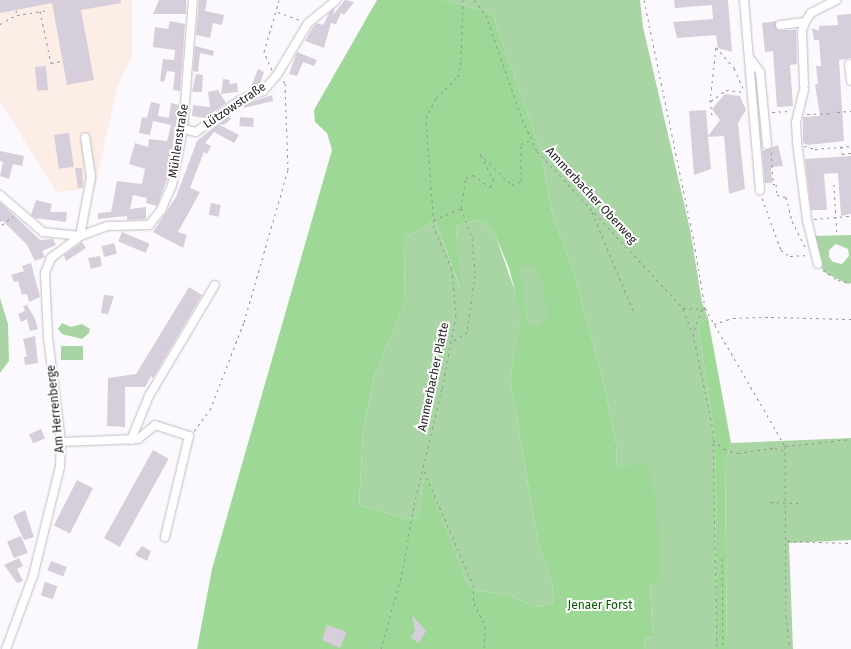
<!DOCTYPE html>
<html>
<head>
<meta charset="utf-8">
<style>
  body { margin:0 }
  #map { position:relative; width:851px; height:649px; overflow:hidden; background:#fcf9fe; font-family:"Fira Sans",sans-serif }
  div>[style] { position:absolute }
  .industrial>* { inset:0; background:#fcede7 }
  .green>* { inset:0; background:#a8d5a3; transform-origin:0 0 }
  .forest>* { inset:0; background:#9dd896 }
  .building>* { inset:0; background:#d6ceda; transform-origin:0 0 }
  .path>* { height:1px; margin-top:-0.5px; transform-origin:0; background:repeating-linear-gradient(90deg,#969397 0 2.5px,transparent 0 6.5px) }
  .roads { filter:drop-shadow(0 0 1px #c2bac6) drop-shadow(0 0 1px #c2bac6) }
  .minor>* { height:8px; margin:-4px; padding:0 4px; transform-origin:4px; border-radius:4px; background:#fff }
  span { translate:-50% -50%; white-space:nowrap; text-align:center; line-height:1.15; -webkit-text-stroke:4px #fff; paint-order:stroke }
  .street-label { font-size:12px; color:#252226 }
  .park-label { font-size:12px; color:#085d01 }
</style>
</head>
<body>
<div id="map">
  <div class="industrial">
    <div style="clip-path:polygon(0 0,132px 0,132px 56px,117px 87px,95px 188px,56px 192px,0 101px)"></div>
  </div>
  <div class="green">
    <div style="clip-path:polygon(444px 0,640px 0,643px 27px,690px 229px,702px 302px,708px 318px,698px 324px,715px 440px,716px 649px,644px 649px,645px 638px,653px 637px,650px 583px,660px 582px,647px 463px,617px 467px,616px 443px,603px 380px,573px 270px,553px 217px,540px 149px,492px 13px)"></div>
    <div style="clip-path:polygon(435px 220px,460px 288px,456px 226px,477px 220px,485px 223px,496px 237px,516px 294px,514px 258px,557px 267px,559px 550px,520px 321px,510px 379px,538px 542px,552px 581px,554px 603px,535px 607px,511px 596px,475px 590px,466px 581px,425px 473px,418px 517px,407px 519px,359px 505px,363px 432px,374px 377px,404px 305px,405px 238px)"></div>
    <div style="clip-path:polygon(evenodd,851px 235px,851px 283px,848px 284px,827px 274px,818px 264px,811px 236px,851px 235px,836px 244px,848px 249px,849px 256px,842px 264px,833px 262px,829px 257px,829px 250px,836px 244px)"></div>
    <div style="clip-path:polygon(0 298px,8px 324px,9px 361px,0 373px)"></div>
    <div style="clip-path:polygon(62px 323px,71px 327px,82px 324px,90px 329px,89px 333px,82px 339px,62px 334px,58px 329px)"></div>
    <div style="left:61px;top:346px;width:22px;height:14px"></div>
    <div style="clip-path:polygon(851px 438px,851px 540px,789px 543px,793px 649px,727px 649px,725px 463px,731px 443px)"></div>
  </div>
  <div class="forest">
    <div style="clip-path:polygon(evenodd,377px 0,444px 0,492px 13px,540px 149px,553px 217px,573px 270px,603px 380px,616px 443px,617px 467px,647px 462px,657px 508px,660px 582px,650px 584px,653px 637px,645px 638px,644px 649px,197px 649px,212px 569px,332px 150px,327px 133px,315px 122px,314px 110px,377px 0,435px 220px,461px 290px,456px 226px,477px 220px,485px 223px,496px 237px,509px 268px,521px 314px,510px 379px,538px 542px,552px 581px,554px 603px,535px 607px,511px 596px,475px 590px,466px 581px,425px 472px,418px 517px,407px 519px,359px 505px,363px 432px,374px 377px,404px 305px,405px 238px,435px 220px,377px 0,526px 265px,534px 269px,544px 285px,547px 318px,537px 328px,526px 323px,524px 288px,519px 269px,526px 265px)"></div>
    <div style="clip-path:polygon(708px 318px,731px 443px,725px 463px,727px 649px,716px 649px,715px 440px,698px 324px)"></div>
  </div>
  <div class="building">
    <div style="clip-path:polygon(0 0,121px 0,121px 3px,81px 10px,94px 80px,67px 85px,52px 3px,0 13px)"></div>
    <div style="clip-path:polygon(159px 0,186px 0,186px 14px,153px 14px)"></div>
    <div style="clip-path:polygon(199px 0,207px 0,205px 11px,224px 15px,222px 25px,213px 23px,210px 38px,196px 35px)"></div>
    <div style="clip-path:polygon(345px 0,354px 2px,344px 15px,341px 13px,336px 24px,331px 23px,324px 48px,305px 41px,313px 27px,317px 23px,323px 25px,329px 13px,335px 8px,333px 15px)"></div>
    <div style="clip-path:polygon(674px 0,728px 0,732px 52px,718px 48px,716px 35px,677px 38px,673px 22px,713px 19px,712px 5px,675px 8px)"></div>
    <div style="clip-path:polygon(851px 14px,851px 58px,839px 60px,844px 141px,808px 145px,803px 143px,803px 117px,820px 116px,815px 84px,818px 84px,816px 66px,821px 66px,819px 40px,814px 40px,812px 28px,819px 31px,819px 26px,838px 25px,837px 15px)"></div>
    <div style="clip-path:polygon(170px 21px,185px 24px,180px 91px,173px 90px,175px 72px,167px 71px,164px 82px,160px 81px,163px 59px,174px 60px,175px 50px,153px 47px,155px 27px,168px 29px)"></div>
    <div style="clip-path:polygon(776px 21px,777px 30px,796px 30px,797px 64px,790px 65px,793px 106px,777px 107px,773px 51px,765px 52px,762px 23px)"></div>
    <div style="clip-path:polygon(195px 46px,214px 51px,213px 56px,200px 53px,198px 72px,193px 71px)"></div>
    <div style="clip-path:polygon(297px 52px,317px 60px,314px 66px,303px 62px,297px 76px,289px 74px)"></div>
    <div style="left:46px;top:66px;width:24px;height:11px;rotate:85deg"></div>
    <div style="clip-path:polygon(258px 69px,264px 72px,259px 87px,255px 88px,251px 87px)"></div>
    <div style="clip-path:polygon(196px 74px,203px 75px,202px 92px,192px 92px)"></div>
    <div style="clip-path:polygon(223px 79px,230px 80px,229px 84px,237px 83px,238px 92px,221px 94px)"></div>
    <div style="clip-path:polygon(218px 90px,226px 103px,205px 118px,192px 116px,193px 105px,210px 107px,208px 92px)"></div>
    <div style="clip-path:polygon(725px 94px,740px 96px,746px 110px,738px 123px,745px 189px,729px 194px,724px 136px,708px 137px,711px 169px,694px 175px,689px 111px,706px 110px,708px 136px,720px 120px,712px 109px)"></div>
    <div style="clip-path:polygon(272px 95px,273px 101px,244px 108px,243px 105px)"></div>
    <div style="clip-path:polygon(151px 102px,160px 104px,158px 116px,169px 118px,171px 103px,179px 105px,168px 177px,157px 206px,146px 203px,147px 198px,133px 195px,130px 209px,146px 207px,146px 219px,127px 220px,127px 216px,98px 219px,98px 213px,111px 212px,117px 181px,142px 184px,145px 169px,129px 164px,135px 143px,148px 147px,149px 139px,167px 141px,171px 125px,153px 121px,150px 135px,139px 133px,142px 117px,147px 118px)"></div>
    <div style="clip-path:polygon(228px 116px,231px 119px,224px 125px,218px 124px,239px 135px,234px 143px,214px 132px,205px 143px,211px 146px,207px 154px,204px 152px,190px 188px,200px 192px,178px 232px,187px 235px,183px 248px,153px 232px,176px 197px,197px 141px)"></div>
    <div style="left:240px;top:117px;width:14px;height:9px;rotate:4deg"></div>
    <div style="left:69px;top:133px;width:34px;height:15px;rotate:82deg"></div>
    <div style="clip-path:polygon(778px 145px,783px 166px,771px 167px,772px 183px,765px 183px,762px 151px)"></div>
    <div style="clip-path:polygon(0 151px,24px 156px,22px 166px,13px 164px,9px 179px,0 176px,3px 162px,0 161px)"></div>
    <div style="clip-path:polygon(851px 156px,851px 214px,841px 216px,838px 173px,824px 174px,827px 210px,811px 210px,805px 159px)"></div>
    <div style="clip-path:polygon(75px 168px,82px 168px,83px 187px,78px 188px)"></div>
    <div style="clip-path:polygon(36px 200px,52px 204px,50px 212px,67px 212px,66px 222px,35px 218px,31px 215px)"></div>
    <div style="clip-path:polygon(0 202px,40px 240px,53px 239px,56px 245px,42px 251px,45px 257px,35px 261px,27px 245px,3px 221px,0 222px)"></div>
    <div style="left:211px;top:203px;width:10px;height:12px;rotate:11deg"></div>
    <div style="left:122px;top:232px;width:30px;height:10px;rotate:23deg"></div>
    <div style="clip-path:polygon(82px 242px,86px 248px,66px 261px,64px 255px)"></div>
    <div style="left:114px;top:243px;width:11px;height:13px;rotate:75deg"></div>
    <div style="clip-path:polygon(100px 256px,102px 266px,91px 269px,88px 258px)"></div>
    <div style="clip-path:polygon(31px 263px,40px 297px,29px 302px,27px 294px,22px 295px,18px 281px,14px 282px,11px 275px,24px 271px,22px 266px)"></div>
    <div style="clip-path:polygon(189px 287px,202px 295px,153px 378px,151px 376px,145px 387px,125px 387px,125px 427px,107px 426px,108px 378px,136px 374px)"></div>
    <div style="clip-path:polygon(104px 295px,114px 296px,108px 314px,101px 313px)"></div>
    <div style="clip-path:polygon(27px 305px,35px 319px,38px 329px,30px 331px,27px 319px,21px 322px,18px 314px,25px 311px,23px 306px)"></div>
    <div style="clip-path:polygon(35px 336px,38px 363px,25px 365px,24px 357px,27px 357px,23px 339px)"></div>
    <div style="left:41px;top:429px;width:10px;height:13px;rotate:66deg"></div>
    <div style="left:153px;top:450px;width:18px;height:101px;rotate:29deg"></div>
    <div style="left:77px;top:480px;width:18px;height:51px;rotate:27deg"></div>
    <div style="clip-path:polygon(25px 510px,34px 537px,24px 540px,13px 516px)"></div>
    <div style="left:21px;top:536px;width:18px;height:15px;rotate:68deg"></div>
    <div style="clip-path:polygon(142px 546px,151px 551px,147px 561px,135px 555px)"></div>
    <div style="clip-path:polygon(19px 558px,23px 566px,17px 569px,23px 581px,17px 583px,4px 565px)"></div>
    <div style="left:51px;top:561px;width:17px;height:10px;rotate:21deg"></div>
    <div style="left:45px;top:582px;width:13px;height:14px;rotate:18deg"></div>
    <div style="clip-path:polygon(412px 615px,426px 631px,419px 643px,411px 638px,415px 631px)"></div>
    <div style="clip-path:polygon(327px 625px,347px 632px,340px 648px,322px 640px)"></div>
  </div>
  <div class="path">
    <div style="left:474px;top:0;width:19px;rotate:51deg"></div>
    <div style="left:486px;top:15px;width:110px;rotate:70.9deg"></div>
    <div style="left:522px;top:119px;width:35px;rotate:65deg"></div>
    <div style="left:537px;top:151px;width:214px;rotate:47.1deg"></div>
    <div style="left:683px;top:308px;width:19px;rotate:3deg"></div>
    <div style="left:702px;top:309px;width:27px;rotate:110deg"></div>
    <div style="left:693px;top:334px;width:98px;rotate:78.2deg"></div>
    <div style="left:713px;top:430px;width:219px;rotate:89deg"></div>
    <div style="left:644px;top:0;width:241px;rotate:78.3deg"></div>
    <div style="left:693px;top:236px;width:73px;rotate:80.5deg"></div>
    <div style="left:705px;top:308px;width:3px;rotate:162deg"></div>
    <div style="left:16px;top:10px;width:5px;rotate:79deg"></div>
    <div style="left:17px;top:15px;width:31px;rotate:-9deg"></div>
    <div style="left:40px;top:11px;width:53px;rotate:78.1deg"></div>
    <div style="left:51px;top:63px;width:11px;rotate:-10deg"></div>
    <div style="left:278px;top:12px;width:23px;rotate:20deg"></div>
    <div style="left:0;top:24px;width:18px;rotate:-29deg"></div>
    <div style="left:272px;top:70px;width:20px;rotate:-114deg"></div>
    <div style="left:264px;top:52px;width:54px;rotate:-73.9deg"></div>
    <div style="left:711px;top:101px;width:19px;rotate:-36deg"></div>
    <div style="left:726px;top:90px;width:19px;rotate:6deg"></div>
    <div style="left:772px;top:112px;width:18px;rotate:-3deg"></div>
    <div style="left:837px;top:112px;width:14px;rotate:-4deg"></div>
    <div style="left:807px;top:114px;width:23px;rotate:-2deg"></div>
    <div style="left:712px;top:115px;width:13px;rotate:-99deg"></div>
    <div style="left:710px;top:102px;width:55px;rotate:-83.8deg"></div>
    <div style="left:716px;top:47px;width:28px;rotate:49deg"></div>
    <div style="left:734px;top:68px;width:22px;rotate:66deg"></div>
    <div style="left:804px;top:146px;width:11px;rotate:15deg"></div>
    <div style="left:815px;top:149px;width:21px;rotate:-5deg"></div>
    <div style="left:841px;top:146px;width:8px;rotate:83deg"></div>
    <div style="left:842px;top:154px;width:9px;rotate:-6deg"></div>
    <div style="left:840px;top:147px;width:11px;rotate:-5deg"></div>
    <div style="left:771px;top:152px;width:32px;rotate:86deg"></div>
    <div style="left:773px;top:184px;width:3px"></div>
    <div style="left:776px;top:184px;width:11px;rotate:85deg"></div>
    <div style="left:777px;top:195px;width:9px;rotate:13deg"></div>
    <div style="left:786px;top:197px;width:25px;rotate:76deg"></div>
    <div style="left:792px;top:221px;width:30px;rotate:63deg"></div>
    <div style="left:834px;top:184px;width:52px;rotate:86.7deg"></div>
    <div style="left:762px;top:198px;width:55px;rotate:69.9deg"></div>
    <div style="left:781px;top:250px;width:11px;rotate:34deg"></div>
    <div style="left:790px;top:256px;width:18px;rotate:-3deg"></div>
    <div style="left:461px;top:208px;width:30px;rotate:-81deg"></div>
    <div style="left:466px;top:178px;width:8px;rotate:-23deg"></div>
    <div style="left:473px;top:175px;width:21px;rotate:35deg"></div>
    <div style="left:490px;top:187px;width:7px;rotate:-56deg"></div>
    <div style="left:494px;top:181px;width:30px;rotate:-117deg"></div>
    <div style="left:480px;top:154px;width:45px;rotate:44.1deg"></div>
    <div style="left:512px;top:185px;width:10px;rotate:-24deg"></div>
    <div style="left:521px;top:181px;width:37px;rotate:-90deg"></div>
    <div style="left:521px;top:144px;width:11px;rotate:-22deg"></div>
    <div style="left:592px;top:212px;width:109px;rotate:67.4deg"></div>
    <div style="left:814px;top:219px;width:37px;rotate:-5deg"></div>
    <div style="left:434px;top:220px;width:30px;rotate:-24deg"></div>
    <div style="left:461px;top:208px;width:32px;rotate:70deg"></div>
    <div style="left:472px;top:238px;width:37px;rotate:85deg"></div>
    <div style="left:475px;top:275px;width:58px;rotate:98deg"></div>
    <div style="left:467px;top:332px;width:17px;rotate:147deg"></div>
    <div style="left:2px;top:225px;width:14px;rotate:-39deg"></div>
    <div style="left:823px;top:270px;width:18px;rotate:34deg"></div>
    <div style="left:838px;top:280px;width:13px;rotate:13deg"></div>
    <div style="left:705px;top:308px;width:160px;rotate:59.9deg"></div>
    <div style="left:785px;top:446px;width:170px;rotate:89.7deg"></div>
    <div style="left:786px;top:616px;width:33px;rotate:83deg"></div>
    <div style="left:683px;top:309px;width:26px;rotate:69deg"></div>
    <div style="left:714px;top:324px;width:20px;rotate:-18deg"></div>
    <div style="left:733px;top:318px;width:38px;rotate:-2deg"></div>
    <div style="left:771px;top:317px;width:80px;rotate:1.4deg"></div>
    <div style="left:194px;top:431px;width:26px;rotate:-53deg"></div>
    <div style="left:210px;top:410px;width:94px;rotate:-68.9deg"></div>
    <div style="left:244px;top:322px;width:158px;rotate:-73.9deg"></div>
    <div style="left:288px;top:170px;width:87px;rotate:-92deg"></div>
    <div style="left:285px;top:83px;width:4px;rotate:-135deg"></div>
    <div style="left:713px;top:440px;width:14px;rotate:39deg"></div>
    <div style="left:724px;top:449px;width:15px;rotate:16deg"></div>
    <div style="left:738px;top:453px;width:37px;rotate:-8deg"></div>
    <div style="left:775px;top:448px;width:9px;rotate:18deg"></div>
    <div style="left:786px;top:446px;width:65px;rotate:-6.1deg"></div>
    <div style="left:424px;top:471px;width:124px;rotate:66.7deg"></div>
    <div style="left:473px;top:585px;width:18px;rotate:87deg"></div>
    <div style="left:474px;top:603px;width:25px;rotate:64deg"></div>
    <div style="left:485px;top:626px;width:23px;rotate:92deg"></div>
    <div style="left:770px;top:502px;width:33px;rotate:2deg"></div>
    <div style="left:787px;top:541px;width:64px;rotate:1.8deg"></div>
    <div style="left:722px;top:558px;width:91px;rotate:89.4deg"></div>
    <div style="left:381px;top:649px;width:78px;rotate:-74.4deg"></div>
    <div style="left:402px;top:574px;width:70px;rotate:-80.1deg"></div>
    <div style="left:414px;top:505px;width:120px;rotate:-76.5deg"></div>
    <div style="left:442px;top:388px;width:73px;rotate:-79deg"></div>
    <div style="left:456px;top:316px;width:47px;rotate:-94.9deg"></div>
    <div style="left:452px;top:269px;width:45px;rotate:-113.7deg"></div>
    <div style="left:434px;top:228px;width:110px;rotate:-94.2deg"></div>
    <div style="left:426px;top:118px;width:22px;rotate:-63deg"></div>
    <div style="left:436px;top:98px;width:30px;rotate:-44deg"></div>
    <div style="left:458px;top:77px;width:17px;rotate:-80deg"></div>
    <div style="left:461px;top:60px;width:60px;rotate:-88.1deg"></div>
  </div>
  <div class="roads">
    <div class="minor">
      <div style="left:744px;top:0;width:191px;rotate:85.2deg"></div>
      <div style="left:780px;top:25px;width:25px;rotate:-7deg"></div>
      <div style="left:749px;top:57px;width:19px;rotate:54deg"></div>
      <div style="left:760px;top:72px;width:73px;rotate:84.5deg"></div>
      <div style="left:849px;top:64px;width:17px;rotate:83deg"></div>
      <div style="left:804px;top:85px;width:54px;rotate:-92.1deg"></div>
      <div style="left:802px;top:31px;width:9px;rotate:-72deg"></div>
      <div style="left:805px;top:22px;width:11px;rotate:-56deg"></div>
      <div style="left:811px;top:13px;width:29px;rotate:-27deg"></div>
      <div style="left:804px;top:90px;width:33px;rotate:104deg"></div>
      <div style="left:796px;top:122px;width:20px;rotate:87deg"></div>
      <div style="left:797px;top:142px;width:79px;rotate:82.7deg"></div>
      <div style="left:807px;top:220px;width:45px;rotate:76deg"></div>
      <div style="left:183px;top:129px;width:13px;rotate:13deg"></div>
      <div style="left:196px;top:132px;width:54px;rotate:-36deg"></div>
      <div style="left:240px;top:100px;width:25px;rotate:-21deg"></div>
      <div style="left:263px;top:91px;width:21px;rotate:-49deg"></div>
      <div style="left:277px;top:75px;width:61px;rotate:-59.2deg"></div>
      <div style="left:308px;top:23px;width:36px;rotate:-39deg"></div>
      <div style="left:0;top:195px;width:57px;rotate:40.7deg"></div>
      <div style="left:43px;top:232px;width:37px;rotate:6deg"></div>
      <div style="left:80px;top:236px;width:60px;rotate:-79.4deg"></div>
      <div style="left:91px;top:177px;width:40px;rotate:-98.5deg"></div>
      <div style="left:131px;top:440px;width:48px;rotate:-67.8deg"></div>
      <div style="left:149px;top:396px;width:129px;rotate:-59.3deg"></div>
      <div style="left:61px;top:442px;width:77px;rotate:-2.2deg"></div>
      <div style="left:138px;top:439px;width:22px;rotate:-39deg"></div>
      <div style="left:155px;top:425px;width:36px;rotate:18deg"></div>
      <div style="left:189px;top:436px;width:104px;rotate:103.4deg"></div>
      <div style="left:6px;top:649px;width:78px;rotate:-69.7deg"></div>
      <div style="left:33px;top:576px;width:112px;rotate:-76.1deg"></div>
      <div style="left:60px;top:467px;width:25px;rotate:-88deg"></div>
      <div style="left:61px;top:442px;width:106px;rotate:-97.1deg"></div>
      <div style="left:48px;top:337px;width:64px;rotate:-92.7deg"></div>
      <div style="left:45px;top:273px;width:16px;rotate:-68deg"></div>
      <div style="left:51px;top:258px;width:36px;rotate:-37deg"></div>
      <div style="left:80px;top:236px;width:29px;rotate:-20deg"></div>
      <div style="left:107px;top:226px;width:42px;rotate:-1.4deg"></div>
      <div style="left:149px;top:225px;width:19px;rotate:-51deg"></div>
      <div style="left:161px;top:210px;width:27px;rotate:-66deg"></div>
      <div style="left:172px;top:185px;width:57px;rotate:-78.9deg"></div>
      <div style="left:183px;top:129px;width:129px;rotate:-85.6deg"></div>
    </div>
  </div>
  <div class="street-label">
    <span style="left:235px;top:106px;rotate:-34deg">Lützowstraße</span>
    <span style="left:179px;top:141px;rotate:-81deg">Mühlenstraße</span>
    <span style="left:591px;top:196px;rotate:47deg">Ammerbacher Oberweg</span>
    <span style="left:434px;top:377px;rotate:-78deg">Ammerbacher Platte</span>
    <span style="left:56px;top:409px;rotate:-96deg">Am Herrenberge</span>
  </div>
  <div class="park-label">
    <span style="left:600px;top:606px">Jenaer Forst</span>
  </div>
</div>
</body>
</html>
